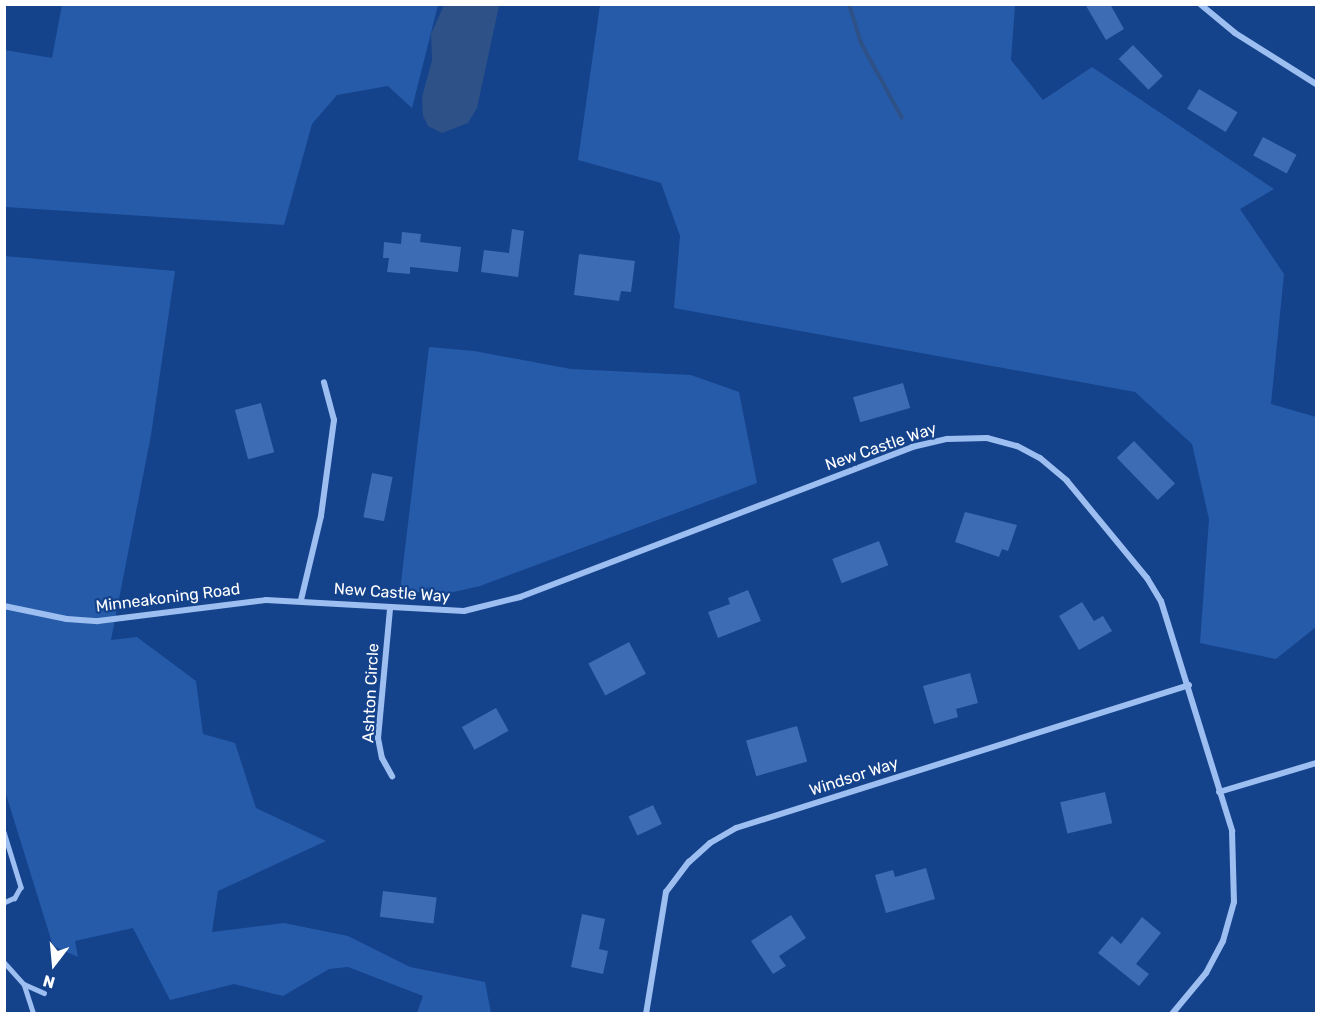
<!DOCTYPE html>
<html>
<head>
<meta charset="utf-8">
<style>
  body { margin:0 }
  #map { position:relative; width:1321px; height:1018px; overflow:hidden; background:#14428b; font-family:Rubik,sans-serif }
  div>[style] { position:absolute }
  .green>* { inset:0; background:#265baa }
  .water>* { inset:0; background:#2e5187 }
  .stream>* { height:4px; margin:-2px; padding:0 2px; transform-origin:2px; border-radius:2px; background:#2e5187 }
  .building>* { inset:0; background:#3d6cb5; transform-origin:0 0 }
  .service>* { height:4.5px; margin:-2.25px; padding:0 2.25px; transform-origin:2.25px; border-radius:2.25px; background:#9dbef0 }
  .minor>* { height:6px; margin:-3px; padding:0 3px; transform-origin:3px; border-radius:3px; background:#9dbef0 }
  span { translate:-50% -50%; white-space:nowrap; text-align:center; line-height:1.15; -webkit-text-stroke:4.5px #14428b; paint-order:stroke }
  .street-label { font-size:16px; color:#fff }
  .frame { position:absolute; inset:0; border:6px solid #fff; pointer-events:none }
  .north { position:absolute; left:24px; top:934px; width:60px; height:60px; -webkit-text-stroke:4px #14428b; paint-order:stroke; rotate:196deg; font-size:16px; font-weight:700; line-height:24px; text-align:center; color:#fff }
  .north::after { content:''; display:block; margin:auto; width:21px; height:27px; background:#fff; clip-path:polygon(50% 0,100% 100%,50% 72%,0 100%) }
</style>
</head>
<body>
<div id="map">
  <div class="green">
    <div style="clip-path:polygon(62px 5px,62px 4px,438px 5px,412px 108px,388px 86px,337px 95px,312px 124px,284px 225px,5px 207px,5px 50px,52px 58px)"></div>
    <div style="clip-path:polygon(600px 5px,1015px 5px,1011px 60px,1043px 100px,1092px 67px,1274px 189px,1240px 209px,1284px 274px,1271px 404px,1316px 417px,1316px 627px,1276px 659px,1200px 643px,1209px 519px,1192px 444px,1135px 392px,674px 308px,680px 236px,661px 183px,578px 160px)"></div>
    <div style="clip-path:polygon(4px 256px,175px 271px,151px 435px,111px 640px,137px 637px,196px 681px,203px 734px,235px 743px,256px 808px,326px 841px,218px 891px,212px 932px,284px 923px,348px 936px,410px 967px,485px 982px,491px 1013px,417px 1013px,423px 996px,348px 967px,329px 969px,283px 996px,234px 984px,170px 1000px,133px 928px,75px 941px,78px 957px,53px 946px,5px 791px)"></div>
    <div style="clip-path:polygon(429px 347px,474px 351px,571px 369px,691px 375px,739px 392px,757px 483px,480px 586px,445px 594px,400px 591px)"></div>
  </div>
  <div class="water">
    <div style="clip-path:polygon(444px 5px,499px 6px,477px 108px,468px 123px,442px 133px,428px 126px,423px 116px,422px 97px,432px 60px,431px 34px)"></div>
  </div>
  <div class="stream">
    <div style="left:849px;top:4px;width:41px;rotate:72.9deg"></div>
    <div style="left:861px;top:43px;width:85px;rotate:61.3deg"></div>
  </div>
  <div class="building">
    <div style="clip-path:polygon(1085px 4px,1110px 4px,1124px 29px,1106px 40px)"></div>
    <div style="left:1133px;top:45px;width:43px;height:20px;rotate:46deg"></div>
    <div style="left:1199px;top:89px;width:45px;height:23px;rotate:31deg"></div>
    <div style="left:1263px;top:137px;width:38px;height:21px;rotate:28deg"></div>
    <div style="clip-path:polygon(512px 229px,524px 231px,518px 277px,481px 272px,484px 250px,509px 253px)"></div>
    <div style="clip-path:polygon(402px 232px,421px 234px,420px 242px,461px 247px,458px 272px,410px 267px,410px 274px,387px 272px,389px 258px,383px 258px,384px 242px,401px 244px)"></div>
    <div style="clip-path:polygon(579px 254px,635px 261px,631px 292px,621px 291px,619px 301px,574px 295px)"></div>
    <div style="left:903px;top:383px;width:26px;height:52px;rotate:74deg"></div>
    <div style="left:261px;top:403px;width:51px;height:27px;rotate:75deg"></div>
    <div style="left:1134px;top:441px;width:59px;height:24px;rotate:46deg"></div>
    <div style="left:372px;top:473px;width:21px;height:45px;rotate:11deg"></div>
    <div style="clip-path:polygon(965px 512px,1017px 525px,1008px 551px,1002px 549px,999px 557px,955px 542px)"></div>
    <div style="left:879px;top:541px;width:26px;height:50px;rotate:69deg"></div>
    <div style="clip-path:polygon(748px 590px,761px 621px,718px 638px,708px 612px,730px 604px,728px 598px)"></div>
    <div style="clip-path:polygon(1082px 602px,1094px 621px,1103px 616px,1112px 631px,1079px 650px,1059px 616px)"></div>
    <div style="left:629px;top:642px;width:36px;height:46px;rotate:62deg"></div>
    <div style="clip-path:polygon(970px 673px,978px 703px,956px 709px,958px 717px,934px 724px,923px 686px)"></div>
    <div style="left:496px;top:708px;width:26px;height:39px;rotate:61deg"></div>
    <div style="left:797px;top:726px;width:37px;height:53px;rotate:74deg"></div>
    <div style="left:1105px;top:792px;width:32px;height:46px;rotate:77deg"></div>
    <div style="left:653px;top:805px;width:21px;height:27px;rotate:65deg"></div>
    <div style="clip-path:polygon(926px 868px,935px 899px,886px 913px,875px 875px,893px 870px,895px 877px)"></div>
    <div style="left:383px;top:891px;width:54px;height:26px;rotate:7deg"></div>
    <div style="clip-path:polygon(582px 914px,605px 919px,599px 949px,608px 951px,603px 974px,571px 967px)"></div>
    <div style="clip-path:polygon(791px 915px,806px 938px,779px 956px,786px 966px,773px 974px,751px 941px)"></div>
    <div style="clip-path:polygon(1142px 917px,1161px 933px,1136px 964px,1149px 974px,1139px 986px,1098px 953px,1112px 936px,1121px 944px)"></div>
  </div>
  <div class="service">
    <div style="left:4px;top:832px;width:58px;rotate:72.8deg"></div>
    <div style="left:21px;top:887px;width:13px;rotate:119deg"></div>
    <div style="left:15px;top:898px;width:12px;rotate:156deg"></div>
    <div style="left:4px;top:962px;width:30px;rotate:48deg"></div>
    <div style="left:24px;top:984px;width:22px;rotate:24deg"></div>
    <div style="left:24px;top:984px;width:32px;rotate:72deg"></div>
  </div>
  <div class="minor">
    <div style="left:1200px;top:4px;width:45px;rotate:39.6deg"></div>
    <div style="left:1235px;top:33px;width:96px;rotate:32.2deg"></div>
    <div style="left:301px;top:600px;width:86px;rotate:-76.6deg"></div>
    <div style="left:321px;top:516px;width:97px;rotate:-82.3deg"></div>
    <div style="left:334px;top:420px;width:39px;rotate:-105deg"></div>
    <div style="left:4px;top:606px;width:64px;rotate:11.7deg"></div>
    <div style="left:67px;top:619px;width:31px;rotate:4deg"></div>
    <div style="left:98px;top:621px;width:169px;rotate:-7.1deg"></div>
    <div style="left:266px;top:600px;width:198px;rotate:3.2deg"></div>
    <div style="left:464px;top:611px;width:58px;rotate:-14deg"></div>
    <div style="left:520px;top:597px;width:420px;rotate:-20.9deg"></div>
    <div style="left:912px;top:447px;width:36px;rotate:-13deg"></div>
    <div style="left:947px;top:439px;width:40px;rotate:-1.4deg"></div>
    <div style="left:987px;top:438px;width:31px;rotate:15deg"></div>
    <div style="left:1017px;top:446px;width:26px;rotate:28deg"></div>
    <div style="left:1040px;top:458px;width:35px;rotate:40deg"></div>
    <div style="left:1067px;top:481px;width:126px;rotate:50.5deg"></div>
    <div style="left:1147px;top:578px;width:27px;rotate:59deg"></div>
    <div style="left:1161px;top:601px;width:241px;rotate:72.8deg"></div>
    <div style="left:1232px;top:831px;width:71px;rotate:88.4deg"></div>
    <div style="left:1234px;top:902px;width:41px;rotate:105.8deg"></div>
    <div style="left:1223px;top:941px;width:36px;rotate:118deg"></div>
    <div style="left:1206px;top:973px;width:53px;rotate:129.7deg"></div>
    <div style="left:390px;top:609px;width:130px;rotate:95.3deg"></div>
    <div style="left:378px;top:738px;width:20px;rotate:79deg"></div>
    <div style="left:382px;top:758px;width:21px;rotate:61deg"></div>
    <div style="left:1219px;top:792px;width:101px;rotate:-16.6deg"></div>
    <div style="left:646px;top:1014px;width:124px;rotate:-80.7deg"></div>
    <div style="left:666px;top:892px;width:38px;rotate:-53deg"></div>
    <div style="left:689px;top:862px;width:28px;rotate:-42deg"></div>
    <div style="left:710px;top:843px;width:30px;rotate:-30deg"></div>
    <div style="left:736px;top:828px;width:475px;rotate:-17.5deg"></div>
  </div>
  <div class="street-label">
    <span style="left:881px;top:447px;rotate:-19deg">New Castle Way</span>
    <span style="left:392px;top:593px;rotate:4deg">New Castle Way</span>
    <span style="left:168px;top:598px;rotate:-7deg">Minneakoning Road</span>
    <span style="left:371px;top:693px;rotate:-87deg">Ashton Circle</span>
    <span style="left:854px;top:777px;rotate:-18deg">Windsor Way</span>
  </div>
  <div class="frame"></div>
  <div class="north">N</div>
</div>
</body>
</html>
